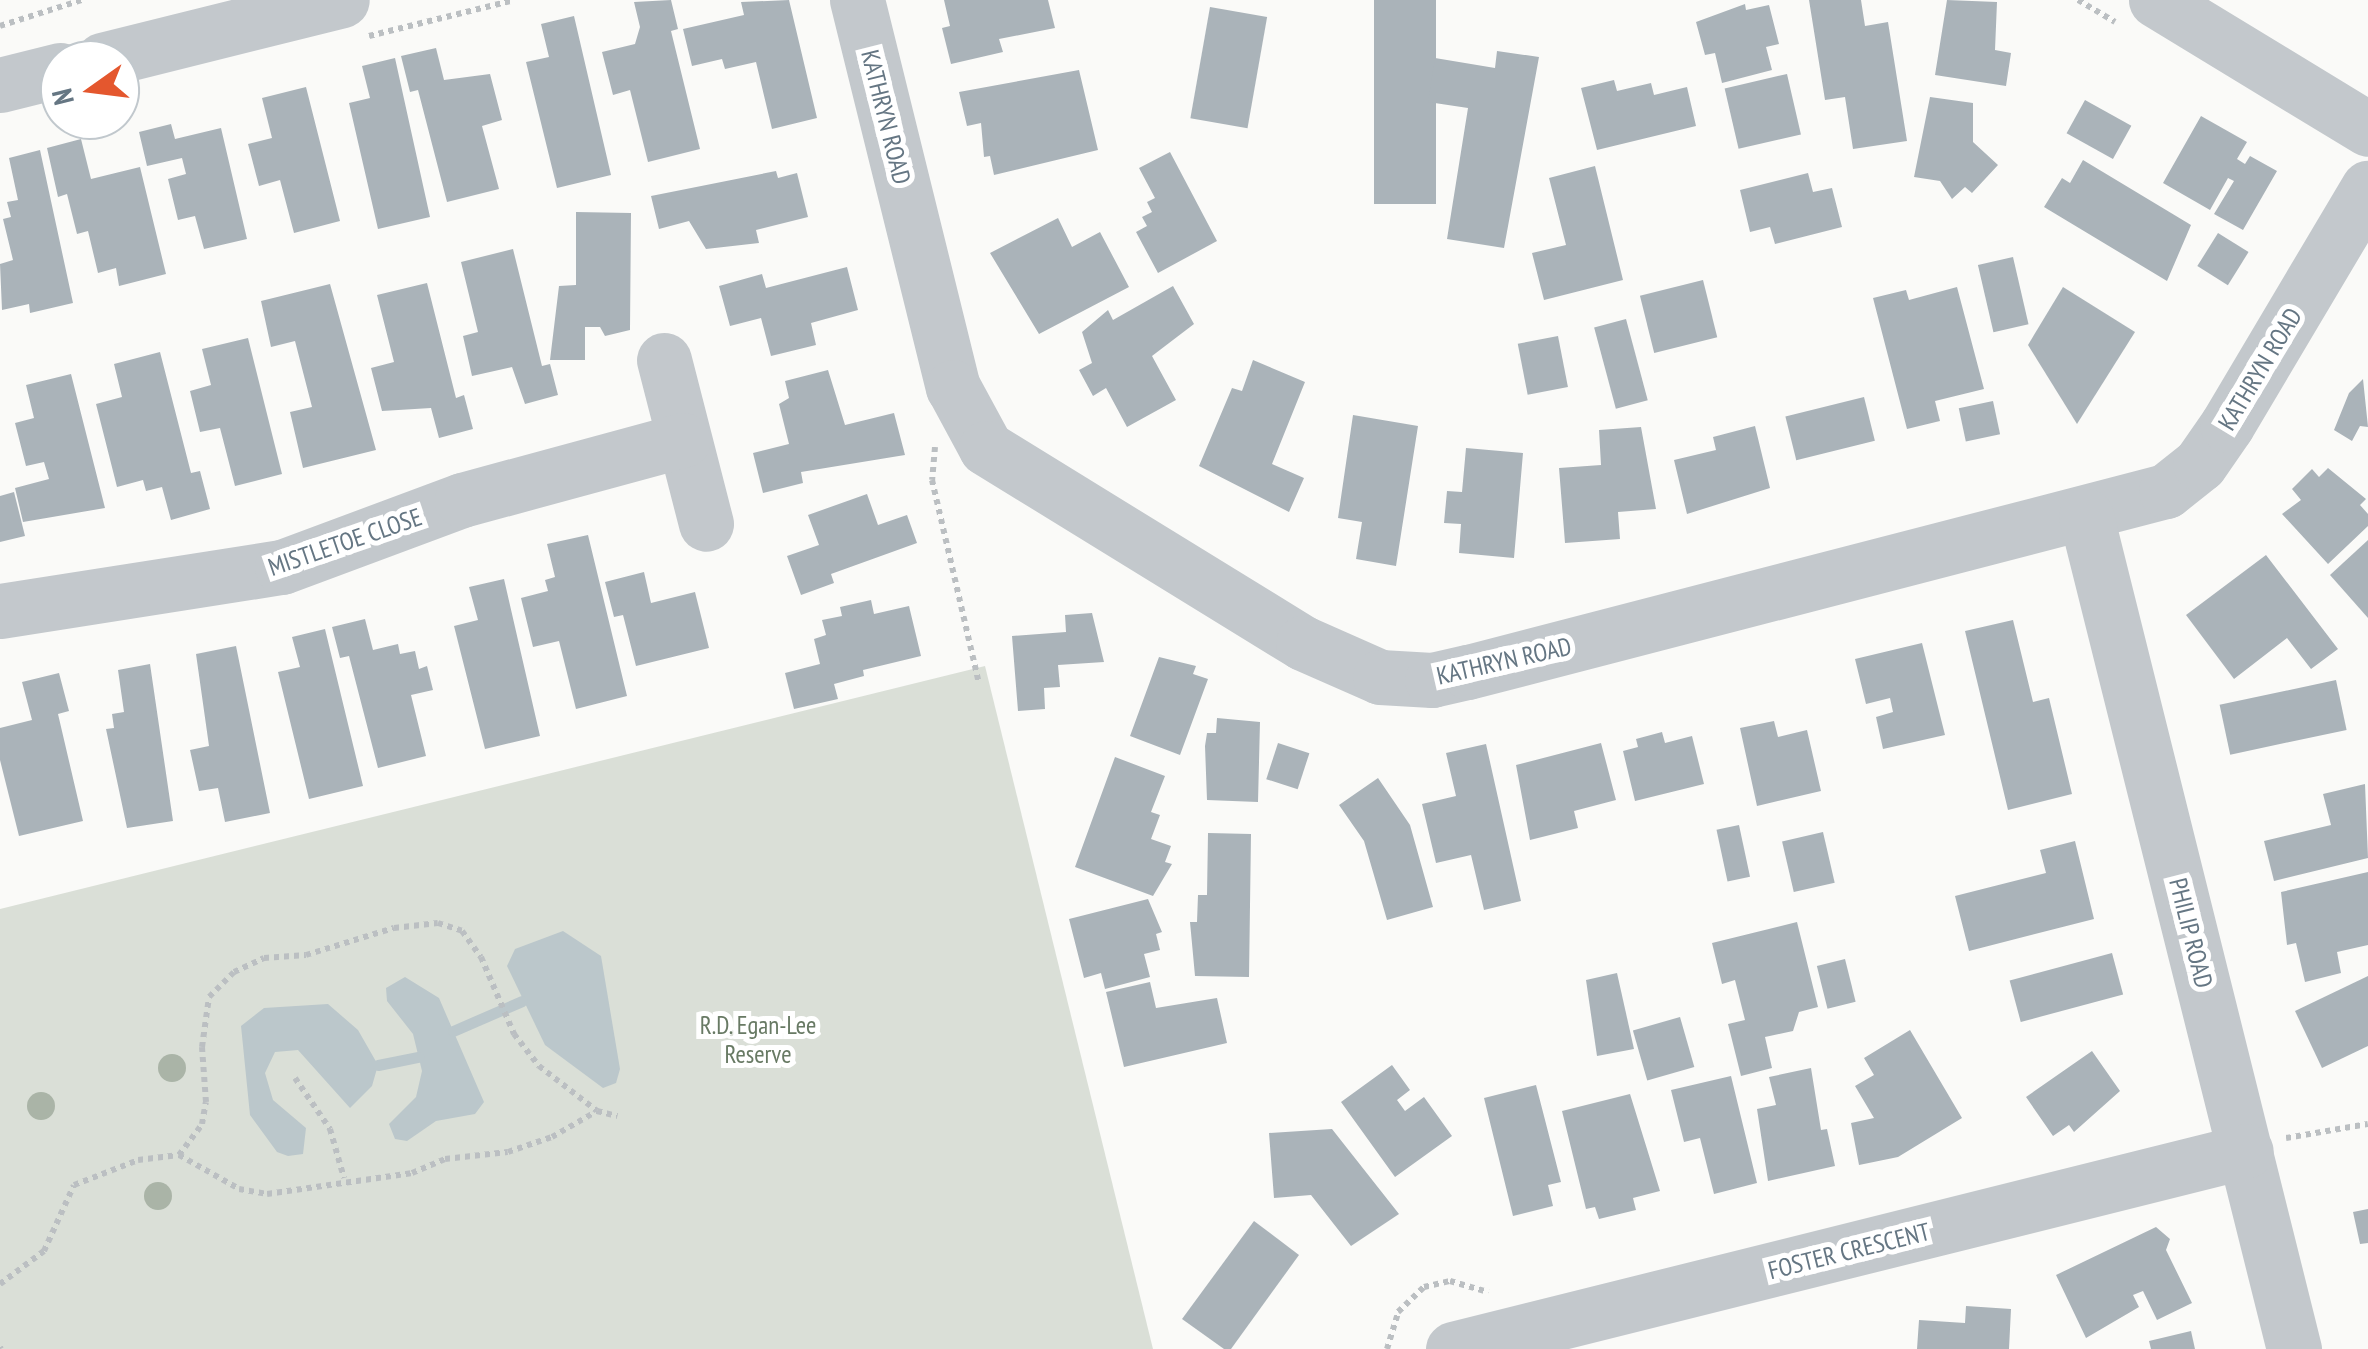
<!DOCTYPE html>
<html>
<head>
<meta charset="utf-8">
<style>
  body { margin:0 }
  #map { position:relative; width:2368px; height:1349px; overflow:hidden; background:#fafaf8; font-family:"PT Sans Narrow",sans-serif }
  div>[style] { position:absolute }
  .green>* { inset:0; background:#dadfd7 }
  .water>* { inset:0; background:#bbc7cb }
  .stream>* { height:11px; margin:-5.5px; padding:0 5.5px; transform-origin:5.5px; border-radius:5.5px; background:#bbc7cb }
  .building>* { inset:0; background:#aab3b9; transform-origin:0 0 }
  .path>* { height:6px; margin-top:-3px; transform-origin:0; background:repeating-linear-gradient(90deg,#bbbfc2 0 5px,transparent 0 10px) }
  .minor>* { height:55px; margin:-27.5px; padding:0 27.5px; transform-origin:27.5px; border-radius:27.5px; background:#c3c8cc }
  .trees>* { width:28px; height:28px; margin:-14px; border-radius:50%; background:#aab4a7 }
  span { translate:-50% -50%; white-space:nowrap; text-align:center; line-height:1.15; -webkit-text-stroke:10px #fff; paint-order:stroke }
  .street-label { font-size:25px; color:#657683 }
  .park-label { font-size:25px; color:#687a64 }
  .north { position:absolute; left:40px; top:40px; width:100px; height:100px; box-sizing:border-box; background:#fff; border:2px solid #c1c8cd; border-radius:50%; rotate:256deg; font-size:28px; font-weight:700; line-height:40px; text-align:center; color:#657683 }
  .north::after { content:''; display:block; margin:auto; width:35px; height:45px; background:#e4572e; clip-path:polygon(50% 0,100% 100%,50% 72%,0 100%) }
</style>
</head>
<body>
<div id="map">
  <div class="green">
    <div style="clip-path:polygon(985px 666px,1153px 1349px,0 1349px,0 909px)"></div>
  </div>
  <div class="water">
    <div style="clip-path:polygon(563px 931px,601px 956px,620px 1069px,616px 1083px,603px 1088px,545px 1045px,507px 966px,515px 949px)"></div>
    <div style="clip-path:polygon(405px 977px,439px 998px,484px 1102px,475px 1114px,436px 1121px,407px 1141px,395px 1139px,389px 1124px,416px 1097px,422px 1071px,413px 1034px,387px 1001px,386px 988px)"></div>
    <div style="clip-path:polygon(328px 1004px,358px 1030px,378px 1065px,372px 1086px,350px 1108px,298px 1050px,275px 1052px,265px 1073px,273px 1100px,306px 1128px,303px 1154px,288px 1156px,277px 1152px,250px 1115px,241px 1026px,264px 1008px)"></div>
  </div>
  <div class="stream">
    <div style="left:453px;top:1031px;width:75px;rotate:-23.5deg"></div>
    <div style="left:378px;top:1065px;width:41px;rotate:-11.3deg"></div>
  </div>
  <div class="building">
    <div style="clip-path:polygon(671px 0,678px 29px,671px 31px,700px 149px,648px 162px,630px 90px,613px 95px,602px 52px,635px 44px,640px 27px,634px 2px)"></div>
    <div style="clip-path:polygon(789px 0,817px 118px,772px 129px,756px 62px,725px 69px,722px 59px,692px 66px,683px 29px,744px 15px,741px 2px)"></div>
    <div style="clip-path:polygon(944px 0,1048px 0,1055px 28px,999px 39px,1003px 52px,951px 64px,942px 28px,950px 26px)"></div>
    <div style="left:1374px;top:0;width:62px;height:204px"></div>
    <div style="clip-path:polygon(1809px 0,1861px 0,1865px 26px,1888px 22px,1907px 141px,1853px 149px,1845px 97px,1825px 100px)"></div>
    <div style="clip-path:polygon(1947px 0,1997px 2px,1995px 50px,2011px 53px,2006px 86px,1935px 75px)"></div>
    <div style="clip-path:polygon(1745px 4px,1746px 10px,1769px 5px,1779px 44px,1766px 47px,1772px 70px,1722px 83px,1715px 53px,1705px 55px,1696px 22px)"></div>
    <div style="left:1210px;top:7px;width:58px;height:113px;rotate:10deg"></div>
    <div style="clip-path:polygon(574px 16px,611px 175px,557px 188px,526px 62px,549px 57px,541px 24px)"></div>
    <div style="clip-path:polygon(436px 48px,444px 80px,490px 74px,502px 120px,482px 126px,499px 189px,447px 202px,418px 90px,410px 92px,401px 56px)"></div>
    <div style="clip-path:polygon(1497px 51px,1539px 57px,1504px 248px,1447px 239px,1468px 108px,1428px 102px,1435px 58px,1495px 68px)"></div>
    <div style="clip-path:polygon(395px 58px,430px 217px,378px 229px,349px 103px,370px 98px,362px 66px)"></div>
    <div style="clip-path:polygon(1079px 70px,1098px 150px,994px 175px,990px 156px,984px 157px,981px 123px,967px 126px,959px 92px)"></div>
    <div style="left:1787px;top:74px;width:62px;height:64px;rotate:77deg"></div>
    <div style="clip-path:polygon(1614px 80px,1617px 91px,1651px 83px,1654px 95px,1687px 87px,1696px 126px,1597px 150px,1581px 88px)"></div>
    <div style="clip-path:polygon(306px 87px,340px 221px,294px 233px,280px 180px,259px 186px,248px 144px,272px 138px,262px 98px)"></div>
    <div style="clip-path:polygon(1930px 97px,1973px 103px,1973px 142px,1998px 165px,1972px 193px,1965px 187px,1952px 199px,1940px 181px,1914px 177px)"></div>
    <div style="left:2085px;top:100px;width:53px;height:38px;rotate:29deg"></div>
    <div style="clip-path:polygon(2201px 116px,2247px 142px,2237px 159px,2245px 164px,2250px 156px,2277px 171px,2243px 230px,2214px 214px,2234px 181px,2228px 178px,2210px 210px,2163px 183px)"></div>
    <div style="clip-path:polygon(171px 124px,175px 139px,221px 128px,247px 239px,204px 249px,195px 216px,178px 220px,168px 179px,186px 174px,182px 158px,147px 166px,139px 132px)"></div>
    <div style="clip-path:polygon(81px 139px,91px 179px,140px 167px,166px 274px,119px 286px,116px 268px,98px 273px,88px 231px,77px 234px,67px 194px,58px 197px,47px 148px)"></div>
    <div style="clip-path:polygon(40px 150px,73px 303px,30px 313px,29px 304px,2px 310px,0 264px,13px 260px,3px 219px,11px 217px,7px 202px,18px 200px,9px 158px)"></div>
    <div style="clip-path:polygon(1170px 152px,1217px 241px,1158px 273px,1136px 232px,1147px 226px,1142px 217px,1152px 212px,1147px 202px,1155px 198px,1139px 168px)"></div>
    <div style="clip-path:polygon(2083px 160px,2191px 225px,2167px 281px,2044px 207px,2062px 178px,2070px 183px)"></div>
    <div style="clip-path:polygon(1595px 166px,1623px 280px,1544px 300px,1532px 253px,1566px 245px,1549px 178px)"></div>
    <div style="clip-path:polygon(776px 171px,778px 178px,797px 173px,808px 217px,756px 230px,759px 243px,706px 249px,689px 221px,659px 229px,651px 196px)"></div>
    <div style="clip-path:polygon(1808px 173px,1813px 192px,1832px 188px,1842px 227px,1775px 244px,1770px 227px,1750px 232px,1740px 190px)"></div>
    <div style="clip-path:polygon(576px 212px,631px 213px,630px 330px,605px 336px,600px 327px,585px 327px,585px 360px,550px 360px,559px 286px,576px 285px)"></div>
    <div style="clip-path:polygon(1058px 218px,1072px 247px,1100px 232px,1129px 287px,1039px 334px,990px 253px)"></div>
    <div style="left:2218px;top:233px;width:36px;height:39px;rotate:32deg"></div>
    <div style="clip-path:polygon(513px 249px,542px 366px,550px 364px,558px 395px,525px 404px,512px 367px,472px 376px,463px 336px,478px 332px,461px 262px)"></div>
    <div style="left:2013px;top:257px;width:69px;height:36px;rotate:77deg"></div>
    <div style="clip-path:polygon(847px 267px,858px 310px,811px 323px,816px 345px,771px 356px,761px 318px,730px 326px,719px 286px,762px 274px,766px 288px)"></div>
    <div style="left:1703px;top:280px;width:59px;height:65px;rotate:76deg"></div>
    <div style="clip-path:polygon(427px 283px,456px 398px,464px 395px,473px 429px,439px 438px,431px 408px,382px 411px,371px 368px,394px 362px,377px 295px)"></div>
    <div style="clip-path:polygon(330px 284px,376px 450px,303px 468px,290px 412px,312px 407px,295px 341px,271px 347px,261px 301px)"></div>
    <div style="clip-path:polygon(1173px 286px,1194px 324px,1152px 356px,1176px 400px,1127px 427px,1106px 388px,1093px 396px,1079px 370px,1092px 363px,1082px 332px,1108px 310px,1113px 320px)"></div>
    <div style="clip-path:polygon(1957px 287px,1984px 389px,1935px 401px,1940px 421px,1907px 429px,1873px 298px,1906px 290px,1909px 300px)"></div>
    <div style="clip-path:polygon(2063px 287px,2135px 332px,2077px 424px,2028px 345px)"></div>
    <div style="left:1626px;top:319px;width:84px;height:33px;rotate:75deg"></div>
    <div style="left:1558px;top:336px;width:52px;height:41px;rotate:79deg"></div>
    <div style="clip-path:polygon(248px 338px,282px 474px,235px 486px,220px 428px,200px 432px,190px 391px,211px 385px,202px 349px)"></div>
    <div style="clip-path:polygon(160px 352px,191px 473px,200px 471px,210px 509px,171px 520px,162px 487px,146px 491px,143px 480px,117px 487px,96px 404px,122px 397px,114px 364px)"></div>
    <div style="clip-path:polygon(1253px 360px,1305px 382px,1272px 464px,1304px 478px,1289px 512px,1199px 466px,1232px 388px,1242px 391px)"></div>
    <div style="clip-path:polygon(828px 370px,845px 425px,894px 413px,905px 455px,801px 472px,803px 483px,763px 493px,753px 453px,789px 444px,779px 404px,789px 398px,785px 381px)"></div>
    <div style="clip-path:polygon(71px 374px,105px 508px,23px 522px,15px 488px,49px 479px,44px 462px,26px 466px,15px 423px,34px 418px,26px 385px)"></div>
    <div style="clip-path:polygon(2363px 379px,2368px 427px,2360px 426px,2352px 441px,2334px 430px,2349px 393px)"></div>
    <div style="left:1864px;top:397px;width:45px;height:81px;rotate:76deg"></div>
    <div style="left:1993px;top:401px;width:34px;height:35px;rotate:78deg"></div>
    <div style="clip-path:polygon(1353px 415px,1418px 426px,1396px 566px,1356px 559px,1362px 522px,1338px 518px)"></div>
    <div style="clip-path:polygon(1755px 426px,1770px 488px,1687px 514px,1674px 460px,1716px 450px,1713px 437px)"></div>
    <div style="clip-path:polygon(1641px 427px,1656px 509px,1618px 512px,1620px 539px,1565px 543px,1559px 468px,1601px 465px,1599px 430px)"></div>
    <div style="clip-path:polygon(1466px 448px,1523px 453px,1514px 558px,1459px 553px,1461px 524px,1444px 523px,1447px 491px,1462px 492px)"></div>
    <div style="clip-path:polygon(2328px 468px,2366px 499px,2360px 505px,2368px 514px,2368px 526px,2328px 564px,2282px 514px,2301px 500px,2292px 489px,2312px 469px,2319px 477px)"></div>
    <div style="clip-path:polygon(14px 492px,25px 536px,0 542px,0 496px)"></div>
    <div style="clip-path:polygon(867px 494px,878px 525px,907px 515px,917px 543px,831px 574px,834px 583px,801px 595px,787px 556px,819px 545px,808px 515px)"></div>
    <div style="clip-path:polygon(588px 535px,627px 696px,576px 709px,559px 641px,533px 647px,521px 598px,548px 591px,545px 580px,555px 577px,547px 544px)"></div>
    <div style="clip-path:polygon(2368px 540px,2368px 618px,2330px 575px)"></div>
    <div style="clip-path:polygon(2266px 555px,2338px 649px,2311px 669px,2287px 638px,2234px 679px,2186px 615px)"></div>
    <div style="clip-path:polygon(644px 572px,651px 603px,695px 592px,709px 648px,636px 666px,623px 615px,614px 617px,605px 582px)"></div>
    <div style="clip-path:polygon(504px 579px,540px 736px,485px 749px,454px 626px,478px 620px,469px 587px)"></div>
    <div style="clip-path:polygon(871px 600px,874px 614px,909px 606px,921px 656px,863px 670px,864px 676px,834px 684px,838px 699px,794px 709px,785px 673px,820px 664px,814px 639px,826px 635px,822px 620px,842px 616px,840px 607px)"></div>
    <div style="clip-path:polygon(1092px 613px,1104px 662px,1058px 665px,1060px 687px,1044px 688px,1045px 709px,1018px 711px,1012px 636px,1066px 632px,1065px 615px)"></div>
    <div style="clip-path:polygon(365px 619px,373px 650px,398px 644px,400px 654px,415px 651px,419px 669px,427px 666px,433px 690px,411px 695px,426px 756px,378px 768px,349px 656px,340px 658px,332px 627px)"></div>
    <div style="clip-path:polygon(2013px 620px,2033px 702px,2049px 698px,2072px 794px,2008px 810px,1965px 631px)"></div>
    <div style="clip-path:polygon(325px 629px,363px 786px,309px 799px,278px 672px,300px 667px,292px 637px)"></div>
    <div style="clip-path:polygon(1922px 643px,1945px 735px,1883px 749px,1876px 717px,1893px 712px,1890px 698px,1866px 704px,1855px 659px)"></div>
    <div style="clip-path:polygon(236px 646px,270px 813px,225px 822px,218px 788px,199px 791px,190px 750px,209px 746px,196px 654px)"></div>
    <div style="clip-path:polygon(1159px 657px,1196px 666px,1193px 674px,1208px 679px,1180px 755px,1130px 736px)"></div>
    <div style="clip-path:polygon(150px 664px,173px 821px,127px 828px,106px 729px,114px 728px,112px 714px,124px 712px,118px 670px)"></div>
    <div style="clip-path:polygon(59px 673px,69px 711px,58px 714px,83px 821px,19px 836px,0 760px,0 728px,32px 720px,22px 682px)"></div>
    <div style="left:2336px;top:680px;width:51px;height:119px;rotate:78deg"></div>
    <div style="clip-path:polygon(1217px 718px,1260px 722px,1258px 802px,1207px 800px,1205px 746px,1207px 733px,1216px 733px)"></div>
    <div style="clip-path:polygon(1774px 721px,1778px 737px,1807px 730px,1821px 791px,1757px 806px,1740px 728px)"></div>
    <div style="clip-path:polygon(1662px 732px,1665px 743px,1692px 736px,1704px 784px,1635px 801px,1623px 751px,1638px 747px,1636px 739px)"></div>
    <div style="left:1278px;top:743px;width:33px;height:38px;rotate:18deg"></div>
    <div style="clip-path:polygon(1601px 743px,1616px 800px,1574px 811px,1578px 828px,1530px 840px,1516px 765px)"></div>
    <div style="clip-path:polygon(1486px 744px,1521px 901px,1484px 910px,1471px 855px,1436px 863px,1422px 804px,1456px 796px,1446px 753px)"></div>
    <div style="clip-path:polygon(1115px 757px,1165px 776px,1151px 812px,1160px 815px,1151px 839px,1171px 846px,1165px 862px,1172px 864px,1153px 896px,1075px 867px)"></div>
    <div style="clip-path:polygon(1378px 778px,1410px 825px,1433px 907px,1387px 920px,1364px 841px,1339px 805px)"></div>
    <div style="clip-path:polygon(2365px 784px,2368px 858px,2274px 881px,2264px 841px,2331px 825px,2323px 794px)"></div>
    <div style="left:1739px;top:825px;width:53px;height:23px;rotate:78deg"></div>
    <div style="left:1823px;top:832px;width:52px;height:42px;rotate:77deg"></div>
    <div style="clip-path:polygon(1208px 833px,1251px 834px,1249px 977px,1195px 976px,1190px 922px,1197px 922px,1198px 895px,1207px 895px)"></div>
    <div style="clip-path:polygon(2075px 841px,2094px 919px,1969px 951px,1955px 896px,2046px 873px,2040px 850px)"></div>
    <div style="clip-path:polygon(2368px 872px,2368px 945px,2337px 952px,2341px 973px,2305px 982px,2296px 943px,2287px 945px,2281px 892px)"></div>
    <div style="clip-path:polygon(1148px 899px,1162px 932px,1156px 934px,1160px 950px,1144px 954px,1150px 977px,1105px 989px,1101px 973px,1084px 978px,1069px 919px)"></div>
    <div style="clip-path:polygon(1797px 922px,1818px 1007px,1799px 1012px,1793px 1031px,1765px 1037px,1772px 1068px,1741px 1076px,1728px 1024px,1745px 1020px,1735px 980px,1722px 984px,1712px 943px)"></div>
    <div style="left:2112px;top:953px;width:43px;height:106px;rotate:75deg"></div>
    <div style="left:1845px;top:959px;width:44px;height:29px;rotate:76deg"></div>
    <div style="clip-path:polygon(1617px 973px,1634px 1049px,1597px 1056px,1586px 980px)"></div>
    <div style="clip-path:polygon(2368px 976px,2368px 1046px,2322px 1068px,2295px 1011px)"></div>
    <div style="clip-path:polygon(1150px 982px,1156px 1008px,1217px 998px,1227px 1043px,1124px 1067px,1106px 992px)"></div>
    <div style="left:1680px;top:1017px;width:52px;height:49px;rotate:74deg"></div>
    <div style="clip-path:polygon(1910px 1030px,1962px 1118px,1898px 1157px,1859px 1165px,1851px 1123px,1874px 1118px,1855px 1086px,1874px 1075px,1864px 1058px)"></div>
    <div style="clip-path:polygon(2092px 1051px,2120px 1091px,2074px 1132px,2069px 1125px,2053px 1136px,2026px 1097px)"></div>
    <div style="clip-path:polygon(1392px 1065px,1410px 1090px,1397px 1100px,1405px 1111px,1424px 1097px,1452px 1136px,1395px 1177px,1341px 1102px)"></div>
    <div style="clip-path:polygon(1811px 1068px,1821px 1130px,1827px 1129px,1835px 1166px,1768px 1181px,1757px 1109px,1776px 1105px,1769px 1077px)"></div>
    <div style="clip-path:polygon(1731px 1076px,1757px 1183px,1714px 1194px,1700px 1138px,1684px 1142px,1671px 1090px)"></div>
    <div style="clip-path:polygon(1536px 1085px,1561px 1182px,1548px 1185px,1553px 1206px,1513px 1216px,1484px 1098px)"></div>
    <div style="clip-path:polygon(1630px 1094px,1660px 1191px,1633px 1198px,1636px 1210px,1599px 1219px,1595px 1207px,1586px 1209px,1562px 1111px)"></div>
    <div style="clip-path:polygon(1332px 1129px,1399px 1214px,1351px 1246px,1311px 1195px,1274px 1198px,1269px 1133px)"></div>
    <div style="clip-path:polygon(2368px 1209px,2368px 1243px,2360px 1244px,2353px 1212px)"></div>
    <div style="clip-path:polygon(1254px 1221px,1299px 1255px,1231px 1349px,1224px 1349px,1182px 1319px)"></div>
    <div style="clip-path:polygon(2156px 1227px,2170px 1239px,2166px 1250px,2192px 1303px,2157px 1320px,2143px 1291px,2133px 1295px,2139px 1307px,2086px 1338px,2056px 1275px)"></div>
    <div style="clip-path:polygon(1966px 1306px,2011px 1309px,2009px 1349px,1917px 1349px,1919px 1320px,1965px 1323px)"></div>
    <div style="clip-path:polygon(2191px 1331px,2195px 1349px,2151px 1349px,2149px 1341px)"></div>
  </div>
  <div class="path">
    <div style="left:2078px;top:0;width:43px;rotate:30.7deg"></div>
    <div style="left:0;top:26px;width:86px;rotate:-17.6deg"></div>
    <div style="left:369px;top:36px;width:149px;rotate:-13.9deg"></div>
    <div style="left:935px;top:447px;width:33px;rotate:95deg"></div>
    <div style="left:932px;top:480px;width:209px;rotate:77deg"></div>
    <div style="left:295px;top:1078px;width:62px;rotate:55.5deg"></div>
    <div style="left:330px;top:1129px;width:51px;rotate:74.1deg"></div>
    <div style="left:2286px;top:1138px;width:83px;rotate:-9.7deg"></div>
    <div style="left:179px;top:1155px;width:39px;rotate:-53deg"></div>
    <div style="left:202px;top:1124px;width:22px;rotate:-80deg"></div>
    <div style="left:206px;top:1102px;width:55px;rotate:-94.2deg"></div>
    <div style="left:202px;top:1047px;width:50px;rotate:-82deg"></div>
    <div style="left:209px;top:997px;width:35px;rotate:-45deg"></div>
    <div style="left:234px;top:972px;width:33px;rotate:-25deg"></div>
    <div style="left:264px;top:958px;width:42px;rotate:-4.1deg"></div>
    <div style="left:306px;top:955px;width:92px;rotate:-17.1deg"></div>
    <div style="left:394px;top:928px;width:44px;rotate:-6.5deg"></div>
    <div style="left:438px;top:923px;width:25px;rotate:18deg"></div>
    <div style="left:462px;top:931px;width:32px;rotate:54deg"></div>
    <div style="left:481px;top:957px;width:84px;rotate:66.8deg"></div>
    <div style="left:514px;top:1034px;width:41px;rotate:52deg"></div>
    <div style="left:539px;top:1066px;width:73px;rotate:37.8deg"></div>
    <div style="left:0;top:1284px;width:55px;rotate:-36.9deg"></div>
    <div style="left:44px;top:1251px;width:72px;rotate:-65.6deg"></div>
    <div style="left:74px;top:1185px;width:69px;rotate:-21.3deg"></div>
    <div style="left:138px;top:1160px;width:41px;rotate:-7deg"></div>
    <div style="left:179px;top:1155px;width:69px;rotate:29.5deg"></div>
    <div style="left:239px;top:1189px;width:28px;rotate:10deg"></div>
    <div style="left:267px;top:1194px;width:147px;rotate:-8.2deg"></div>
    <div style="left:412px;top:1173px;width:36px;rotate:-23deg"></div>
    <div style="left:445px;top:1159px;width:63px;rotate:-6.3deg"></div>
    <div style="left:508px;top:1152px;width:46px;rotate:-18.8deg"></div>
    <div style="left:552px;top:1137px;width:52px;rotate:-30deg"></div>
    <div style="left:597px;top:1111px;width:21px;rotate:14deg"></div>
    <div style="left:0;top:1347px;width:2px;rotate:63deg"></div>
    <div style="left:1387px;top:1349px;width:39px;rotate:-73deg"></div>
    <div style="left:1398px;top:1312px;width:36px;rotate:-44deg"></div>
    <div style="left:1424px;top:1287px;width:27px;rotate:-13deg"></div>
    <div style="left:1450px;top:1281px;width:40px;rotate:16deg"></div>
  </div>
  <div class="minor">
    <div style="left:857px;top:0;width:399px;rotate:76.1deg"></div>
    <div style="left:953px;top:387px;width:69px;rotate:61.6deg"></div>
    <div style="left:986px;top:448px;width:372px;rotate:31.6deg"></div>
    <div style="left:1303px;top:643px;width:84px;rotate:23.8deg"></div>
    <div style="left:1380px;top:677px;width:52px;rotate:3.3deg"></div>
    <div style="left:1432px;top:680px;width:37px;rotate:-13deg"></div>
    <div style="left:1468px;top:672px;width:721px;rotate:-14.54deg"></div>
    <div style="left:2166px;top:491px;width:43px;rotate:-38.5deg"></div>
    <div style="left:2200px;top:464px;width:47px;rotate:-55.3deg"></div>
    <div style="left:2227px;top:425px;width:276px;rotate:-59.3deg"></div>
    <div style="left:2156px;top:0;width:248px;rotate:31.3deg"></div>
    <div style="left:102px;top:60px;width:247px;rotate:-14deg"></div>
    <div style="left:0;top:85px;width:62px;rotate:-14deg"></div>
    <div style="left:664px;top:360px;width:169px;rotate:75.6deg"></div>
    <div style="left:2086px;top:516px;width:859px;rotate:75.98deg"></div>
    <div style="left:0;top:611px;width:285px;rotate:-8.9deg"></div>
    <div style="left:282px;top:567px;width:192px;rotate:-20.4deg"></div>
    <div style="left:462px;top:500px;width:229px;rotate:-15.2deg"></div>
    <div style="left:1453px;top:1349px;width:817px;rotate:-14.02deg"></div>
  </div>
  <div class="trees">
    <div style="left:172px;top:1068px"></div>
    <div style="left:41px;top:1106px"></div>
    <div style="left:158px;top:1196px"></div>
  </div>
  <div class="street-label">
    <span style="left:886px;top:117px;rotate:76deg">KATHRYN ROAD</span>
    <span style="left:2260px;top:369px;rotate:-59deg">KATHRYN ROAD</span>
    <span style="left:345px;top:542px;rotate:-19deg">MISTLETOE CLOSE</span>
    <span style="left:1504px;top:661px;rotate:-13deg">KATHRYN ROAD</span>
    <span style="left:2191px;top:933px;rotate:76deg">PHILIP ROAD</span>
    <span style="left:1849px;top:1251px;rotate:-14deg">FOSTER CRESCENT</span>
  </div>
  <div class="park-label">
    <span style="left:758px;top:1040px">R.D. Egan-Lee<br>Reserve</span>
  </div>
  <div class="north">N</div>
</div>
</body>
</html>
